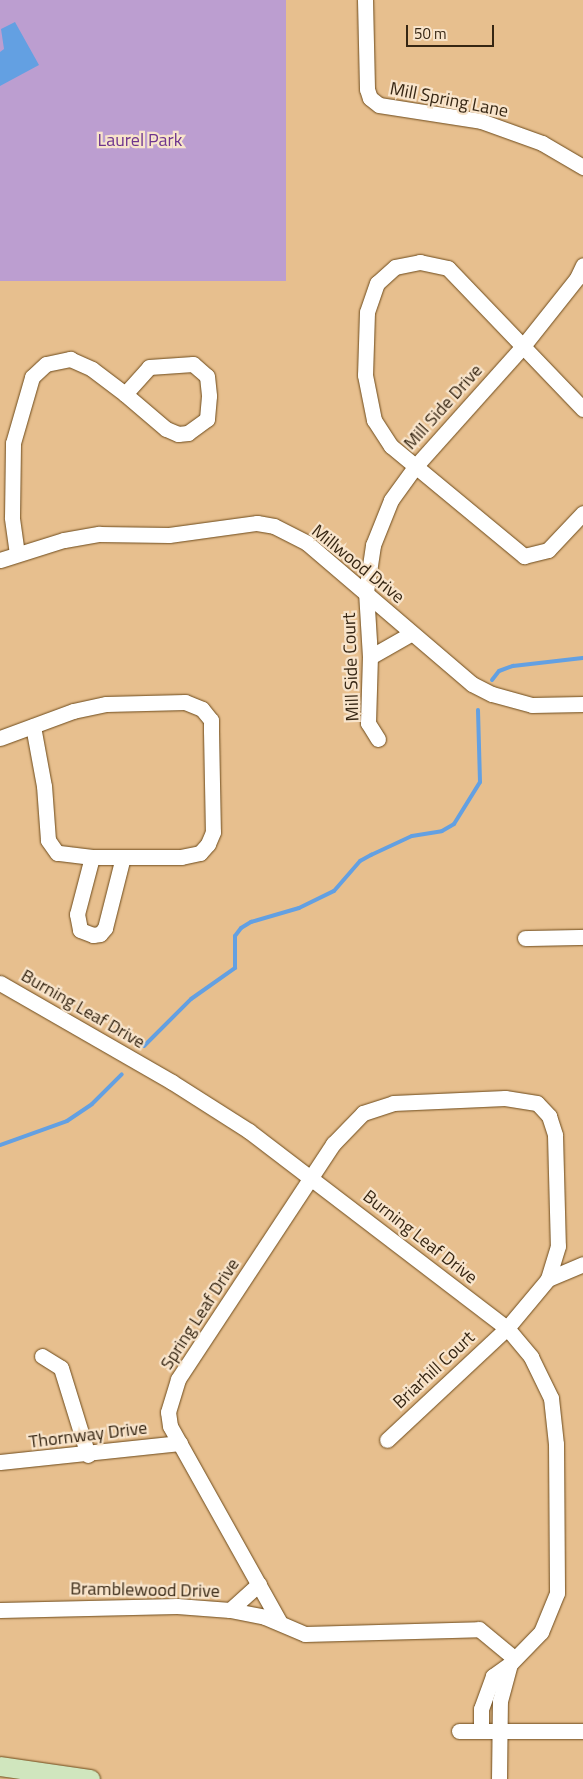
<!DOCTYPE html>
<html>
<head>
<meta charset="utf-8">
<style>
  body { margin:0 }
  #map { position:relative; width:583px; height:1779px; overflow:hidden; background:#e7bf8e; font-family:"Titillium Web",sans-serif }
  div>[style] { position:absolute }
  .green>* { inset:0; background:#bc9ed0; transform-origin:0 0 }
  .water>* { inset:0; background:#63a0e2 }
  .stream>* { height:4px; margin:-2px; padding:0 2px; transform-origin:2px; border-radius:2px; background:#63a0e2 }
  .roads { filter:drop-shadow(0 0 1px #6d4a1a) drop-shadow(0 0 1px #6d4a1a) }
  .minor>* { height:15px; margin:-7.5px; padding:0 7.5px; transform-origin:7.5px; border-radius:7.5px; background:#fff }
  .major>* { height:19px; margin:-9.5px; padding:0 9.5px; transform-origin:9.5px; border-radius:9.5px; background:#d0e6be }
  span { translate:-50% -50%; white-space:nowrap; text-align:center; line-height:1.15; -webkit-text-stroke:4.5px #f8e4cb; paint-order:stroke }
  .street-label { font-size:18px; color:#362613 }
  .park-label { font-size:18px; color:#6e358e }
  .scale { position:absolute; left:406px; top:25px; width:88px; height:22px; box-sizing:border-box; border:2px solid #362613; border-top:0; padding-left:6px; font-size:15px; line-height:18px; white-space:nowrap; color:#362613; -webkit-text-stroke:4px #f8e4cb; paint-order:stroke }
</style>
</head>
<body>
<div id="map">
  <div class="green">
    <div style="left:0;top:0;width:286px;height:281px"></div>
  </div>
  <div class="water">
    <div style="clip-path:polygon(15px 22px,39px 65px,0 86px,0 52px,4px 49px,1px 29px)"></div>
  </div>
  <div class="stream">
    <div style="left:492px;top:680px;width:11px;rotate:-52deg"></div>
    <div style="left:499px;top:671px;width:15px;rotate:-20deg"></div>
    <div style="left:513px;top:666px;width:70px;rotate:-6.5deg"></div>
    <div style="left:144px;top:1046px;width:66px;rotate:-45deg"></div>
    <div style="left:191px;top:999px;width:54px;rotate:-35.2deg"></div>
    <div style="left:235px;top:968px;width:32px;rotate:-90deg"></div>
    <div style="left:235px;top:936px;width:10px;rotate:-53deg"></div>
    <div style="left:241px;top:928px;width:12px;rotate:-31deg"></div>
    <div style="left:251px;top:922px;width:50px;rotate:-16.3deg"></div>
    <div style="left:299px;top:908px;width:39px;rotate:-26deg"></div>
    <div style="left:334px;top:891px;width:40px;rotate:-49deg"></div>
    <div style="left:360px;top:861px;width:13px;rotate:-29deg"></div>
    <div style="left:371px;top:855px;width:45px;rotate:-24.9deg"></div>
    <div style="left:412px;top:836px;width:30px;rotate:-9deg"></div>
    <div style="left:442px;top:831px;width:14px;rotate:-30deg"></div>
    <div style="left:454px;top:824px;width:49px;rotate:-58.2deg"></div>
    <div style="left:480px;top:782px;width:72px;rotate:-91.6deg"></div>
    <div style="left:0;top:1145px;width:71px;rotate:-19.7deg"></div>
    <div style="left:67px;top:1121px;width:30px;rotate:-34deg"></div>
    <div style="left:92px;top:1104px;width:42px;rotate:-45deg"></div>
  </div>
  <div class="roads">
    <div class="minor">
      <div style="left:365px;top:0;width:89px;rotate:88.7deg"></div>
      <div style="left:367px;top:89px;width:9px;rotate:72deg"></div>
      <div style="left:370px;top:98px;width:11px;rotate:38deg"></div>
      <div style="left:379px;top:105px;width:103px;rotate:8.9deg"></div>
      <div style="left:481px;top:121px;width:65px;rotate:19.8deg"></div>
      <div style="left:542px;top:143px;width:48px;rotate:30.3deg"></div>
      <div style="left:193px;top:364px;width:18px;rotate:41deg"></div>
      <div style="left:207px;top:376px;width:20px;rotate:84deg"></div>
      <div style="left:209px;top:396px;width:23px;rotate:95deg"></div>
      <div style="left:207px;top:419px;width:24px;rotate:144deg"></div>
      <div style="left:188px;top:433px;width:10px;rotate:174deg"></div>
      <div style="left:178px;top:434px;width:13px;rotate:-157deg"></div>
      <div style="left:166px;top:429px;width:54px;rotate:-139.5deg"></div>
      <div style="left:125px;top:394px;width:36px;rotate:-48deg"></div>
      <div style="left:149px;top:367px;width:44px;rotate:-3.9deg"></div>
      <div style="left:583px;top:409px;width:195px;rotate:-133.8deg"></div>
      <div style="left:448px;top:268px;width:29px;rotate:-168deg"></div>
      <div style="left:420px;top:262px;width:25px;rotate:169deg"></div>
      <div style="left:395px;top:267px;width:24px;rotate:138deg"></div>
      <div style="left:377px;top:283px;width:31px;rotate:109deg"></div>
      <div style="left:367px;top:312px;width:63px;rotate:91.8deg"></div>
      <div style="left:365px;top:375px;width:46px;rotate:78.7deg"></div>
      <div style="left:374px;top:420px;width:31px;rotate:57deg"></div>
      <div style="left:391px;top:446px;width:173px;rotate:39.6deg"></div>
      <div style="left:524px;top:556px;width:25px;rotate:-14deg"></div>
      <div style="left:548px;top:550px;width:51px;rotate:-46.6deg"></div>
      <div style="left:17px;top:554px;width:37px;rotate:-98deg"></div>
      <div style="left:12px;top:517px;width:74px;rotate:-89.2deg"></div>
      <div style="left:13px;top:443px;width:69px;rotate:-73.9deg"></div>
      <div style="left:32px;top:377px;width:19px;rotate:-43deg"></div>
      <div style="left:46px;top:364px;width:25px;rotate:-12deg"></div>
      <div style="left:70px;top:359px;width:24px;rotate:24deg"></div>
      <div style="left:92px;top:369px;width:41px;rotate:37.1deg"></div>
      <div style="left:0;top:560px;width:67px;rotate:-17.4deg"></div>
      <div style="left:64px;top:540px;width:36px;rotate:-10deg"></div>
      <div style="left:99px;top:534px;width:70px;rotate:0.8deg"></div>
      <div style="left:169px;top:535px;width:89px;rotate:-7.8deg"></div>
      <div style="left:257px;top:523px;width:17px;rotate:10deg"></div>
      <div style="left:274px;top:526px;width:37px;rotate:27deg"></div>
      <div style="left:307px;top:543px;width:217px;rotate:40.5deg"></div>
      <div style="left:472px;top:684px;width:22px;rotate:27deg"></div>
      <div style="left:492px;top:694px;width:41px;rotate:15.4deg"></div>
      <div style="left:532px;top:705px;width:51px;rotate:-1.1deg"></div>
      <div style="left:370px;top:657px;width:48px;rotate:-29.7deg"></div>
      <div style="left:0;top:738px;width:78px;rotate:-20.3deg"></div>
      <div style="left:73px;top:711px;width:34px;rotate:-12deg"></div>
      <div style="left:106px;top:704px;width:79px;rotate:-1.5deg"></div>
      <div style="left:185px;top:702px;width:18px;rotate:22deg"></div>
      <div style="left:202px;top:709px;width:14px;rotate:51deg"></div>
      <div style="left:211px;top:720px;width:11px;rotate:90deg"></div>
      <div style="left:211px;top:731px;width:101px;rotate:88.9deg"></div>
      <div style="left:213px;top:832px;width:13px;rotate:113deg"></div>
      <div style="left:208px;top:844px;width:12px;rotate:132deg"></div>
      <div style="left:200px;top:853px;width:19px;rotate:168deg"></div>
      <div style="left:181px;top:857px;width:89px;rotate:180deg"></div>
      <div style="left:92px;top:857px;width:35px;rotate:-173deg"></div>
      <div style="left:57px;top:853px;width:16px;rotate:-125deg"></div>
      <div style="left:48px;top:840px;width:54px;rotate:-94.2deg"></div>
      <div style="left:44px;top:786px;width:61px;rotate:-100.4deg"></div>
      <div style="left:378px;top:739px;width:19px;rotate:-122deg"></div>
      <div style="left:368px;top:723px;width:66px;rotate:-88.3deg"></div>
      <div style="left:370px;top:657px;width:65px;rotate:-93.5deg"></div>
      <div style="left:366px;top:592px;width:48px;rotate:-81.5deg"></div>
      <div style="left:373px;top:545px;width:48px;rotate:-68.2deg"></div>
      <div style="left:391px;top:500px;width:39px;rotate:-54deg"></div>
      <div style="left:414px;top:468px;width:164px;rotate:-48.2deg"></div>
      <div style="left:523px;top:346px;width:87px;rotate:-51.5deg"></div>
      <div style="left:577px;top:278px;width:14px;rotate:-65deg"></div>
      <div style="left:92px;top:857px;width:59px;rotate:104.7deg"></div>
      <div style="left:77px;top:914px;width:16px;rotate:79deg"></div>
      <div style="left:80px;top:930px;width:14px;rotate:21deg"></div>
      <div style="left:93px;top:935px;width:7px;rotate:-8deg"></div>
      <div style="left:100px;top:934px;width:8px;rotate:-50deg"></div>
      <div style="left:105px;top:928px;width:73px;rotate:-75.8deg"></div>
      <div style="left:525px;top:938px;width:58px;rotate:-1deg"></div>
      <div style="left:0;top:983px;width:198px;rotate:29.9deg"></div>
      <div style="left:172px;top:1082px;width:91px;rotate:32.5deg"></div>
      <div style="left:249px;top:1131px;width:325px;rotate:37.4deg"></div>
      <div style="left:507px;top:1328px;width:38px;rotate:50deg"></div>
      <div style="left:531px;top:1357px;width:46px;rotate:64deg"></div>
      <div style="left:551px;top:1398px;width:46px;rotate:83.8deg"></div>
      <div style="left:556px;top:1444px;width:149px;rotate:89.6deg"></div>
      <div style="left:557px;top:1593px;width:42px;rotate:112.3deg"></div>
      <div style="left:541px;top:1632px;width:45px;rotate:134.1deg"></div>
      <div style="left:510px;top:1664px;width:21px;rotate:145deg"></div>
      <div style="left:493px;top:1676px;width:35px;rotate:110deg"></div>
      <div style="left:481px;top:1709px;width:22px;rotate:90deg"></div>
      <div style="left:548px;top:1279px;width:38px;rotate:-23deg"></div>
      <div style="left:42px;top:1356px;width:22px;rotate:32deg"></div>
      <div style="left:61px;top:1368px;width:91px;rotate:72.8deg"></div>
      <div style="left:0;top:1462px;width:181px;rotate:-6deg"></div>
      <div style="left:0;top:1610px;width:177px;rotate:-1.3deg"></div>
      <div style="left:177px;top:1606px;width:53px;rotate:4.3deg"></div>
      <div style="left:230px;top:1610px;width:36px;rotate:11deg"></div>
      <div style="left:265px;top:1617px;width:43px;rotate:23deg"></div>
      <div style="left:305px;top:1634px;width:174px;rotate:-1.6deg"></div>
      <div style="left:479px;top:1629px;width:45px;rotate:39.6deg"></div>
      <div style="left:230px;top:1610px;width:39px;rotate:-42deg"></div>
      <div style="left:279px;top:1621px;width:223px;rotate:-119.2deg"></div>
      <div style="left:170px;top:1426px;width:14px;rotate:-98deg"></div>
      <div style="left:168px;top:1412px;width:34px;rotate:-73deg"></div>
      <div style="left:178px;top:1379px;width:282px;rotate:-56.6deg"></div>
      <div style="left:333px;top:1144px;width:43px;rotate:-45.9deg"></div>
      <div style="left:363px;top:1113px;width:32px;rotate:-18deg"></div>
      <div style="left:393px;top:1103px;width:112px;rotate:-2.6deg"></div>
      <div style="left:505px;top:1098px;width:32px;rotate:9deg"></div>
      <div style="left:537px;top:1103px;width:18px;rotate:47deg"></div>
      <div style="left:549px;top:1116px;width:20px;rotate:72deg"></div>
      <div style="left:555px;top:1135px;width:111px;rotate:88.5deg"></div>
      <div style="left:558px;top:1246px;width:34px;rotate:107deg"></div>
      <div style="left:548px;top:1279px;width:64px;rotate:129.9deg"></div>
      <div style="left:507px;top:1328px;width:164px;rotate:137deg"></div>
      <div style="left:459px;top:1731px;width:124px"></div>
      <div style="left:499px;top:1779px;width:78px;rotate:-89.3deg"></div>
      <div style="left:500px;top:1701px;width:38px;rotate:-75deg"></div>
    </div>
    <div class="major">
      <div style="left:0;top:1766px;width:91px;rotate:8.2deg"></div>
    </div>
  </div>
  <div class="street-label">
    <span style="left:449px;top:100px;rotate:11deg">Mill Spring Lane</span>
    <span style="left:443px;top:407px;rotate:-48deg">Mill Side Drive</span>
    <span style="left:358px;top:564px;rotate:39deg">Millwood Drive</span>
    <span style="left:351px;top:667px;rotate:-92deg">Mill Side Court</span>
    <span style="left:83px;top:1009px;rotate:30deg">Burning Leaf Drive</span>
    <span style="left:420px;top:1237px;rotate:38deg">Burning Leaf Drive</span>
    <span style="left:200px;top:1314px;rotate:-57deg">Spring Leaf Drive</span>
    <span style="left:434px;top:1370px;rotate:-43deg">Briarhill Court</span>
    <span style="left:88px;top:1435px;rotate:-7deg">Thornway Drive</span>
    <span style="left:145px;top:1590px;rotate:1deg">Bramblewood Drive</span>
  </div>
  <div class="park-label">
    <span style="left:140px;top:140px">Laurel Park</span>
  </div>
  <div class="scale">50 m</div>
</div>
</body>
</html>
